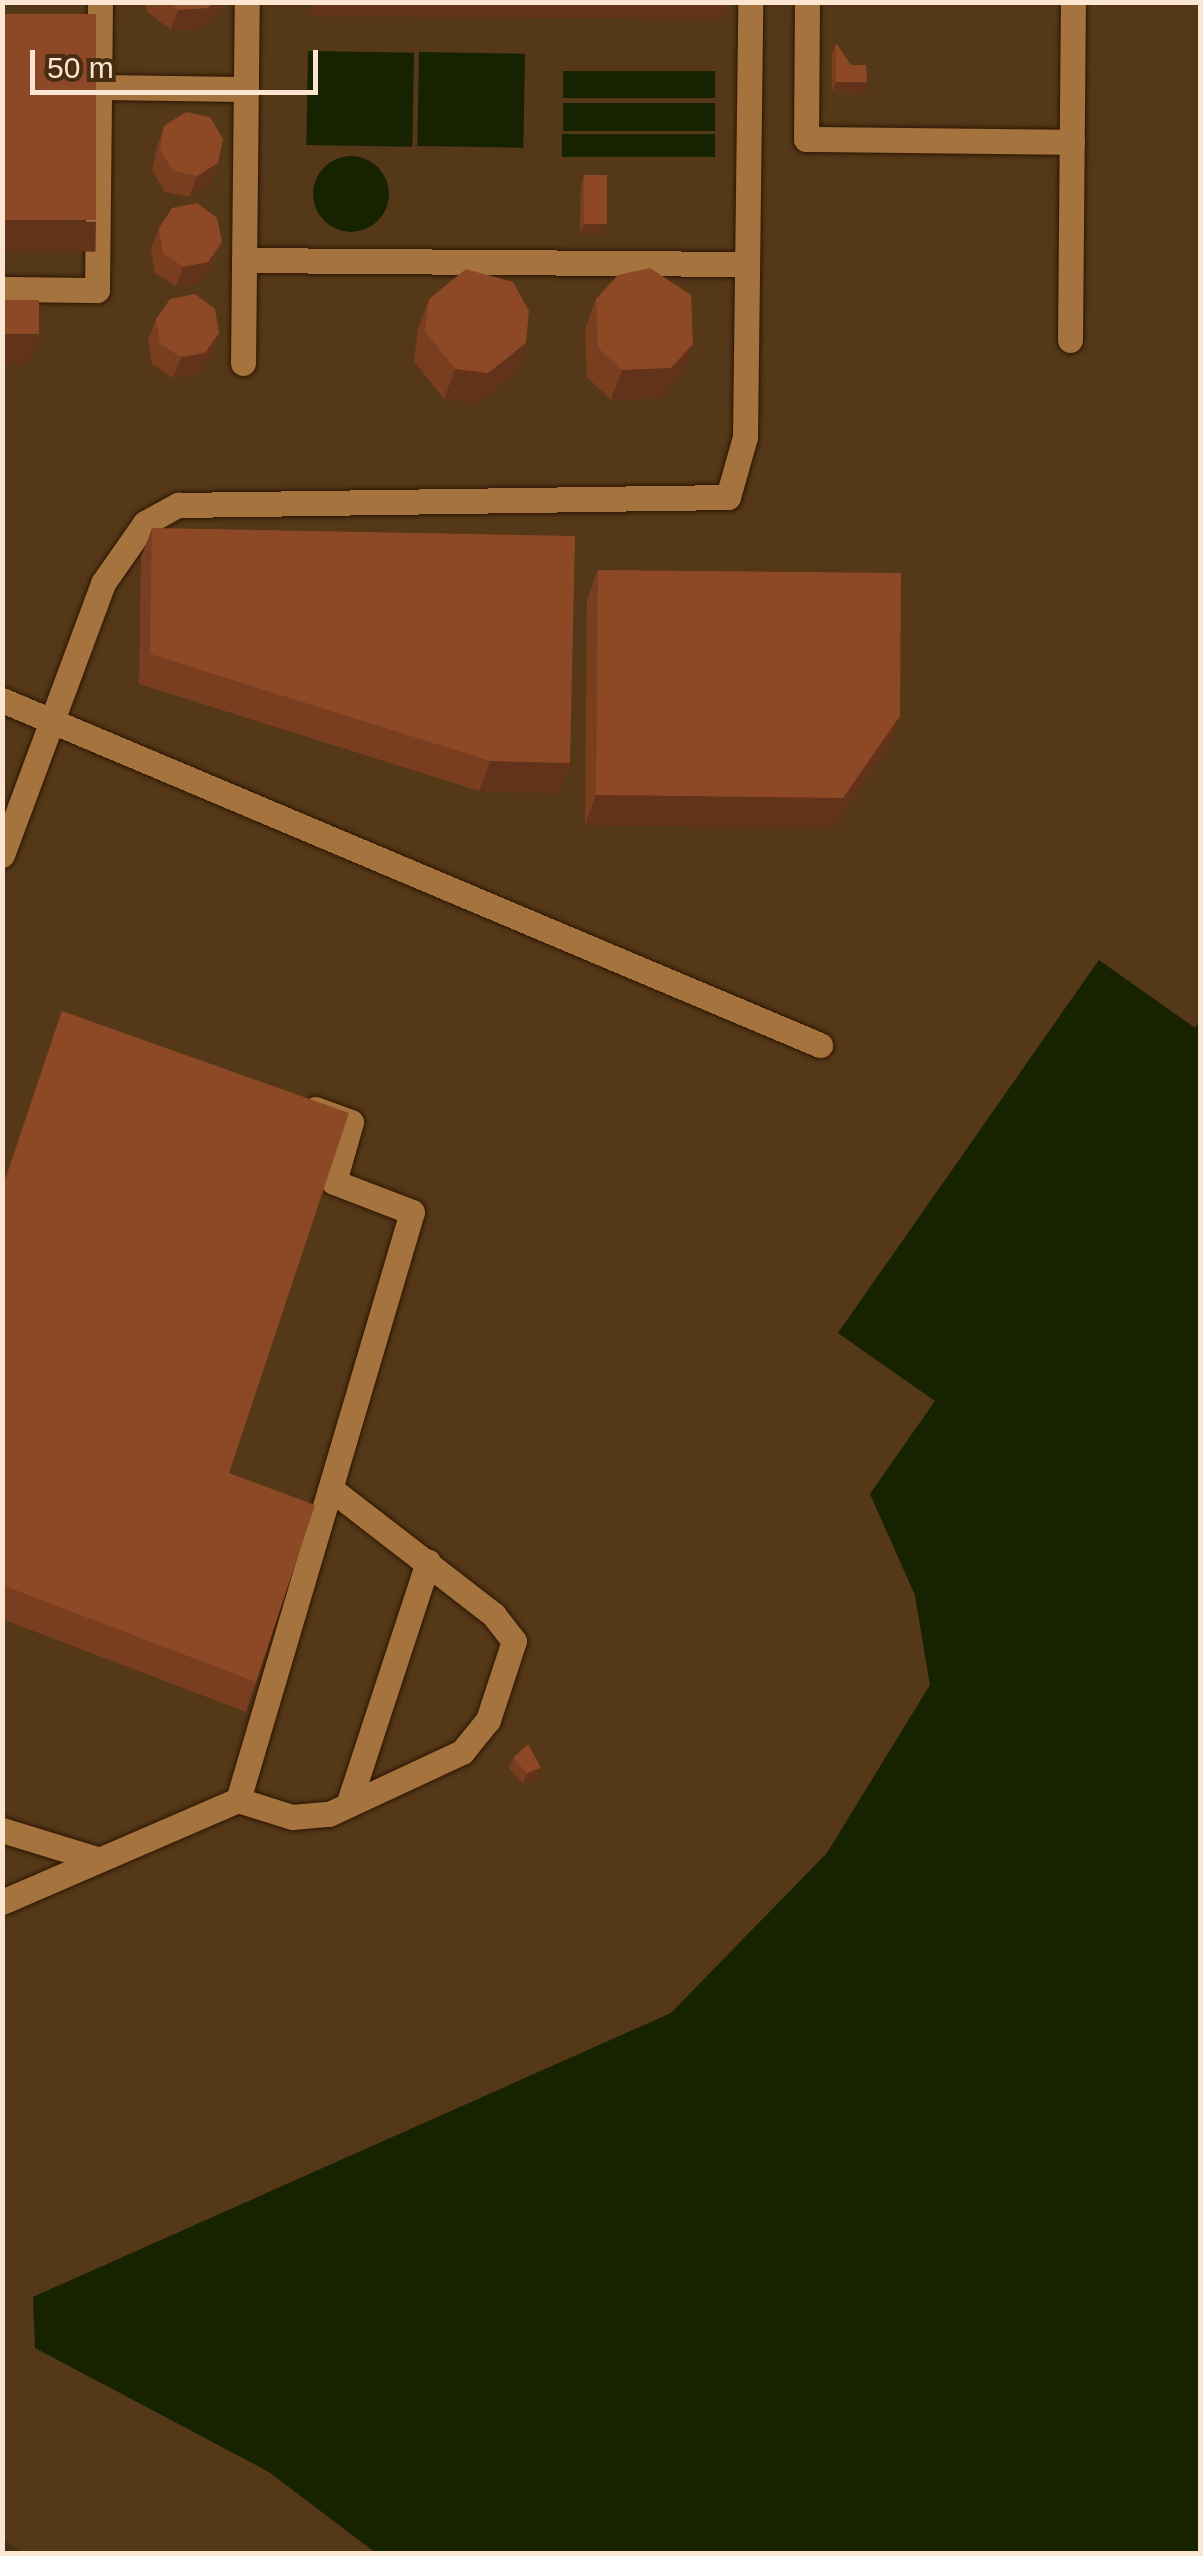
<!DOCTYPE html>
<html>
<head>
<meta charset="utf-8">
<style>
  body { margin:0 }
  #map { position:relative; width:1203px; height:2556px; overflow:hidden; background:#472d11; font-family:Helvetica,sans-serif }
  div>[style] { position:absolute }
  .built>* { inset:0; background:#543818 }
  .water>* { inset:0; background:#172300; transform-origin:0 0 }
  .round { border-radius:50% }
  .roads { filter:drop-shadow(0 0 2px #2d1500) drop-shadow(0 0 2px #2d1500) }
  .minor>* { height:25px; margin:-12.5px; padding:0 12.5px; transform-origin:12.5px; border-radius:12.5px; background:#a5733e }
  .wall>* { inset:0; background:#793e20 }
  .shaded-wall>* { inset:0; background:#63321a; transform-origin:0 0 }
  .building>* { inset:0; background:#8d4825; transform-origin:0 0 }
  span { translate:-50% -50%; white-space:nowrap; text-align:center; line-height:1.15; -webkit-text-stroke:9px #472d11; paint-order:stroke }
  .frame { position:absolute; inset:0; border:5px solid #fde6d1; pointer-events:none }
  .scale { position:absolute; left:30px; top:50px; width:288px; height:45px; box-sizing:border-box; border:5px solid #fde6d1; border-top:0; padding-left:12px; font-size:30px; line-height:35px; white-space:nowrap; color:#fde6d1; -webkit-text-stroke:8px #472d11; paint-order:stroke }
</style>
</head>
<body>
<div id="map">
  <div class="built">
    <div style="clip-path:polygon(2px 3px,1200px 3px,1200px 1021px,1196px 1028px,1098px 961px,838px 1333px,935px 1401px,870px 1494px,915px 1595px,930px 1685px,827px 1853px,671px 2013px,33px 2297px,36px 2348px,269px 2472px,376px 2553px,24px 2554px,3px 2539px)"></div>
  </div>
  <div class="water">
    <div style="left:308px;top:51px;width:106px;height:94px;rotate:1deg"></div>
    <div style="left:419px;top:52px;width:106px;height:94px;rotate:1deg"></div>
    <div style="left:563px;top:71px;width:152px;height:27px"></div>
    <div style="left:563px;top:103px;width:152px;height:28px"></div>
    <div style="left:562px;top:134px;width:153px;height:23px"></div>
    <div class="round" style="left:313px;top:156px;width:76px;height:76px"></div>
    <div style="clip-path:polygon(1099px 960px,1195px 1028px,1200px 1021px,1200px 2553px,376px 2553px,269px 2472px,35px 2348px,33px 2297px,671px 2013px,827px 1853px,930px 1685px,915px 1595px,870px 1494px,935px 1401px,838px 1333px)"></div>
  </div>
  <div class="roads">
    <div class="minor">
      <div style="left:807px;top:2px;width:137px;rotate:90.4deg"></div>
      <div style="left:806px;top:139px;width:266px;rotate:0.6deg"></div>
      <div style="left:100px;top:87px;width:146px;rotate:0.8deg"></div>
      <div style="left:244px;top:260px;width:500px;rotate:0.46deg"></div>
      <div style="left:2px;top:289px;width:95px;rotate:0.6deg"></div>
      <div style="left:97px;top:290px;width:288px;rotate:-89.4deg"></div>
      <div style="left:1070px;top:340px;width:338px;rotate:-89.5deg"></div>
      <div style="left:243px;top:363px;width:361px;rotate:-89.4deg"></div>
      <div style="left:2px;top:700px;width:888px;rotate:22.87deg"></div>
      <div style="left:2px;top:855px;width:290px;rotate:-69.6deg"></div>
      <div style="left:103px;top:583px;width:73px;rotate:-55deg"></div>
      <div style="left:145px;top:523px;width:38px;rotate:-29deg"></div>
      <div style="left:178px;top:505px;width:550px;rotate:-0.83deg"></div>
      <div style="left:728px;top:497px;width:62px;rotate:-74.2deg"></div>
      <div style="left:745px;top:437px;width:435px;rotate:-89.3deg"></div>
      <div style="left:238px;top:1800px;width:57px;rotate:17.5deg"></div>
      <div style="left:292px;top:1817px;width:37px;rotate:-5deg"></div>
      <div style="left:329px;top:1814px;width:147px;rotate:-25deg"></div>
      <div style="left:462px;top:1752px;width:41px;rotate:-50.9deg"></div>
      <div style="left:488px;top:1720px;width:83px;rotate:-71.8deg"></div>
      <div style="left:514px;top:1641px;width:33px;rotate:-128deg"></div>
      <div style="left:494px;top:1615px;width:200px;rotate:-142.3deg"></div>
      <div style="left:349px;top:1802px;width:253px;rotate:-71.8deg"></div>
      <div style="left:2px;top:1830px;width:99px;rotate:17deg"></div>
      <div style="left:2px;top:1902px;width:257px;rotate:-23.4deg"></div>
      <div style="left:238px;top:1800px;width:613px;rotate:-73.52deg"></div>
      <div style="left:412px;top:1212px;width:84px;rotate:-159deg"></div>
      <div style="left:334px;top:1182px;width:62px;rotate:-74.2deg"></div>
      <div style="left:351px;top:1122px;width:38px;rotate:-160deg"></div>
    </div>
  </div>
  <div class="wall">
    <div style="clip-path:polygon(145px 2px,224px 2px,222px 9px,200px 29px,171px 30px,147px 12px)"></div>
    <div style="clip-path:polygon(836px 43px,851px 65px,867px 82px,863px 93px,832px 92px,832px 53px)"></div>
    <div style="clip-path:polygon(164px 126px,211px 184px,189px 197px,165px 192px,152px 171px,157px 147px)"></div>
    <div style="clip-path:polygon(584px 175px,602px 235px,580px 234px,581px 186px)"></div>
    <div style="clip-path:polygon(159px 228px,214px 262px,200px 283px,176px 287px,155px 273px,151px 249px)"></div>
    <div style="clip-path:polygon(429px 299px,526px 343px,515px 373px,477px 403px,444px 399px,414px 361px,418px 329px)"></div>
    <div style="clip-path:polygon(596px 299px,682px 373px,660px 398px,611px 400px,587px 377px,585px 329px)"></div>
    <div style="clip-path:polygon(156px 319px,219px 333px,212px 354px,198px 374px,173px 378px,152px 364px,148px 340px)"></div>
    <div style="clip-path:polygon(152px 528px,570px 763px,559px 793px,479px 791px,139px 684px,141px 558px)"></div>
    <div style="clip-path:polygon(598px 570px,889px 746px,832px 828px,585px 825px,587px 600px)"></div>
    <div style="clip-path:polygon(62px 1011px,229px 1473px,256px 1682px,246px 1712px,2px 1619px,2px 1187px)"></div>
    <div style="clip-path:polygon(513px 1758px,538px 1778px,523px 1784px,509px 1768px)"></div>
  </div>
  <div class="shaded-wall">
    <div style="clip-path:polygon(214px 2px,224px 2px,222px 9px,200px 29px,171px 30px,178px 10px)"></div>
    <div style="clip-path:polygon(313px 2px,729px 2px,723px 19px,308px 16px)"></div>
    <div style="clip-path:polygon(836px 82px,867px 82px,863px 93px,832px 92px)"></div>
    <div style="clip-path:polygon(218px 163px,211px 184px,189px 197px,197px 176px)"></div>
    <div style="left:2px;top:220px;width:94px;height:30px;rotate:1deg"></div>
    <div style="clip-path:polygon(584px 224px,606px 224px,602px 235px,580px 234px)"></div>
    <div style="clip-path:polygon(222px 242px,214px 262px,200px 283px,176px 287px,183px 267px)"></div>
    <div style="clip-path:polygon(219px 333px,212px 354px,198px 374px,173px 378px,181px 357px)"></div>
    <div style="clip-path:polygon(2px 334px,39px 335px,28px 365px,2px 365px)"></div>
    <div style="clip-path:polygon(526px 343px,515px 373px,477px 403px,444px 399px,455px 369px)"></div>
    <div style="clip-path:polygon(693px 344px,682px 373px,660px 398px,611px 400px,622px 370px)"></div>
    <div style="clip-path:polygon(900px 716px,889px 746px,832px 828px,585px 825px,596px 795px)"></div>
    <div style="clip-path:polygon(490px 761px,570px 763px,559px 793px,479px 791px)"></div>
    <div style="clip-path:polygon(541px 1768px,538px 1778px,523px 1784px,527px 1773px)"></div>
  </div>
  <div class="building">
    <div style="clip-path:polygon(169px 2px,214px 2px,208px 8px,178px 10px)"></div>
    <div style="left:2px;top:14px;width:94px;height:206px"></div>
    <div style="clip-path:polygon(836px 43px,851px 65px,866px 65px,867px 82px,836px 82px)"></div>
    <div style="clip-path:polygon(186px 112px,210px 117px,223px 139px,218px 163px,197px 176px,173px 171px,160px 150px,164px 126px)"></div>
    <div style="left:584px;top:175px;width:23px;height:49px"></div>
    <div style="clip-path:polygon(197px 203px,217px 218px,222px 242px,208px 262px,183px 267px,163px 253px,159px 228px,172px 208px)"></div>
    <div style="clip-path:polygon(650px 268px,691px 295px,693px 344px,671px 368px,622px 370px,598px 348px,596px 299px,618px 275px)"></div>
    <div style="clip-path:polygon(466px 269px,513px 282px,529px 311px,526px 343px,488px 373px,455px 369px,425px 331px,429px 299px)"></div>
    <div style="clip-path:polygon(195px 294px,215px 309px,219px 333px,205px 353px,181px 357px,160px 344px,156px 319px,170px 299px)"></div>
    <div style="left:2px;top:300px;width:37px;height:34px"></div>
    <div style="clip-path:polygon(152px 528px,575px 536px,570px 763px,490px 761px,150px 654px)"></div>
    <div style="clip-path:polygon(598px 570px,901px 573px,900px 716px,843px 798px,596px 795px)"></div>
    <div style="clip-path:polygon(62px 1011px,349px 1113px,229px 1473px,315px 1505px,256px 1682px,2px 1585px,2px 1190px)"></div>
    <div style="clip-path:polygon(528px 1744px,541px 1768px,527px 1773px,513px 1758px)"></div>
  </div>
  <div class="frame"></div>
  <div class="scale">50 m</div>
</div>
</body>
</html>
